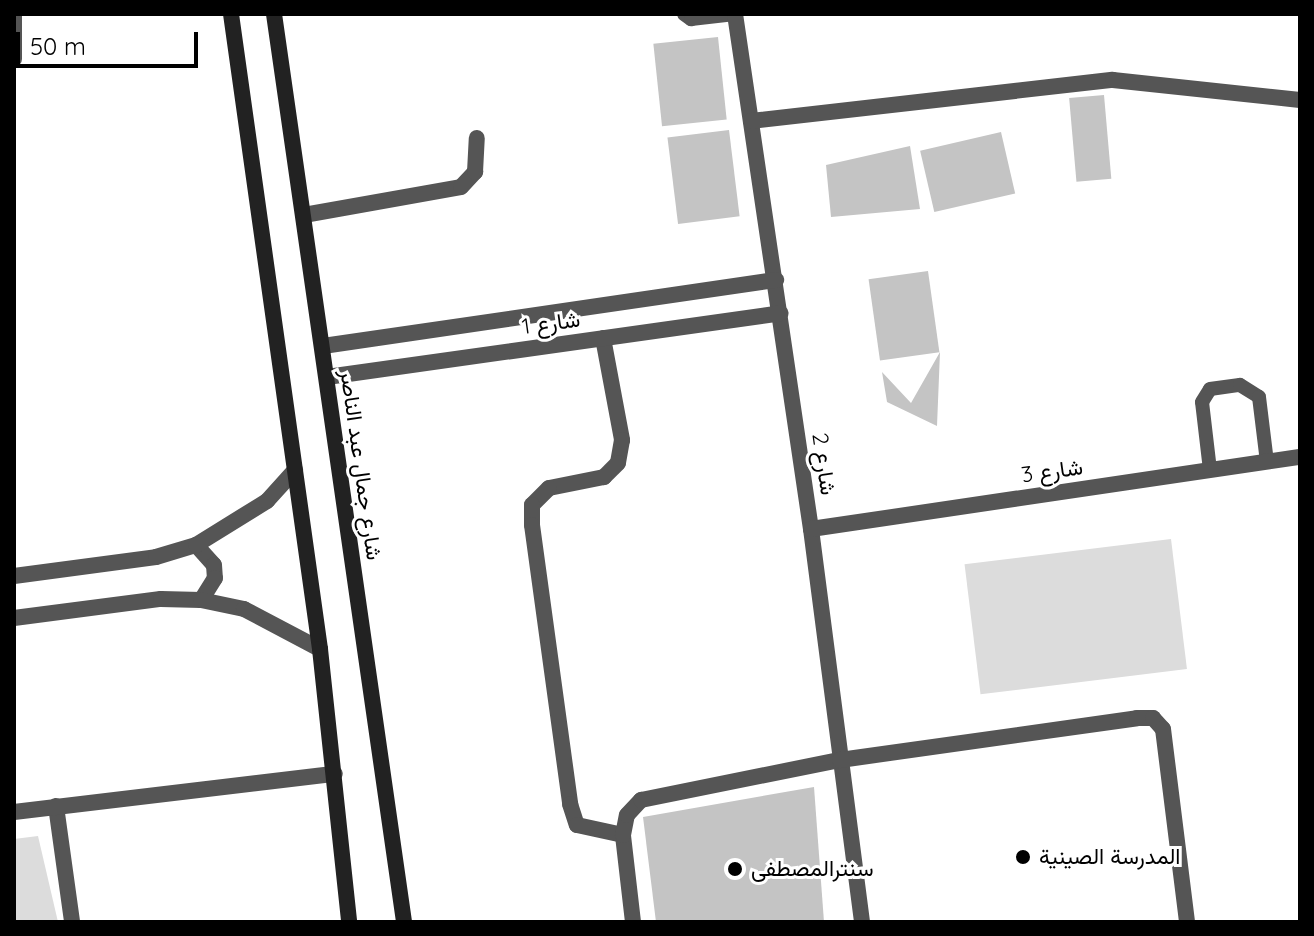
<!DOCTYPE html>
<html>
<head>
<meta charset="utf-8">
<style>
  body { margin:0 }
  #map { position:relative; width:1314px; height:936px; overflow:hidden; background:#fff; font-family:Quicksand,Vazirmatn,sans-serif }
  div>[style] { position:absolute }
  .green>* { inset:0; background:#dcdcdc; transform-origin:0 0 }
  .building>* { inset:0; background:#c4c4c4; transform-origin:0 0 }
  .service>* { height:14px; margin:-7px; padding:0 7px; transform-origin:7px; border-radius:7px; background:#555 }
  .minor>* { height:16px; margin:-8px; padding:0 8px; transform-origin:8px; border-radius:8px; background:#555 }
  .secondary>* { height:16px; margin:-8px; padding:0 8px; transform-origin:8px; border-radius:8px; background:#222 }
  .dots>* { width:22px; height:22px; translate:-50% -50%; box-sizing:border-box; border:4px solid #fff; border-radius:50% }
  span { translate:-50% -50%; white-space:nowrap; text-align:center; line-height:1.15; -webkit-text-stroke:6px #fff; paint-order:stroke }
  .street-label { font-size:22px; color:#000 }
  .poi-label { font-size:22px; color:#000 }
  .left { translate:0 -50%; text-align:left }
  .frame { position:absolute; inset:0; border:16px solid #000; pointer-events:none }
  .scale { position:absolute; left:16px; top:32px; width:182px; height:36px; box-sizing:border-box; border:4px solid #000; border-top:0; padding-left:10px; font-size:24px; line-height:28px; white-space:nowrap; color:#000; -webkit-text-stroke:6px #fff; paint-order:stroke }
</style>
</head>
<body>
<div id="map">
  <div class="green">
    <div style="left:1171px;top:539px;width:131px;height:208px;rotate:83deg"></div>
    <div style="clip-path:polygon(38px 836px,58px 922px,14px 922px,14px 839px)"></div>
  </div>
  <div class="building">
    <div style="left:718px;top:37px;width:83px;height:65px;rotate:84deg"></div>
    <div style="left:1104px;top:95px;width:84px;height:35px;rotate:85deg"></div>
    <div style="left:729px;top:130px;width:87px;height:62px;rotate:83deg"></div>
    <div style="left:1001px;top:132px;width:63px;height:83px;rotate:77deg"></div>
    <div style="clip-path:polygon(910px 146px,920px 209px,831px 217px,826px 165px)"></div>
    <div style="left:928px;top:271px;width:82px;height:60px;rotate:82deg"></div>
    <div style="clip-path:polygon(940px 352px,937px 426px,887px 402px,882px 372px,911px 403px)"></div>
    <div style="clip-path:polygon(814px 787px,824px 922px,656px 922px,643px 817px)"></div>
  </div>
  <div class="service">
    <div style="left:684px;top:14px;width:9px;rotate:36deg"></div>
    <div style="left:691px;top:19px;width:44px;rotate:-6.5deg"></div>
    <div style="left:1210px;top:470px;width:68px;rotate:-96.7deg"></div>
    <div style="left:1202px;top:402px;width:15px;rotate:-58deg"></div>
    <div style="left:1210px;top:389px;width:30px;rotate:-8deg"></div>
    <div style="left:1240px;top:385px;width:22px;rotate:32deg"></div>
    <div style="left:1259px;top:397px;width:65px;rotate:83deg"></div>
  </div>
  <div class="minor">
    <div style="left:735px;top:14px;width:521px;rotate:81.61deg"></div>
    <div style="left:811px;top:529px;width:396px;rotate:82.6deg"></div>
    <div style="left:14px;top:16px;width:43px;rotate:90deg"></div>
    <div style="left:751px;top:121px;width:364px;rotate:-6.5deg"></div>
    <div style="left:1113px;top:80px;width:188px;rotate:6.1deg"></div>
    <div style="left:304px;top:215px;width:159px;rotate:-10.1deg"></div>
    <div style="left:461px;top:187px;width:21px;rotate:-47deg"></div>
    <div style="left:475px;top:172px;width:34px;rotate:-87deg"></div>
    <div style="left:603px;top:338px;width:104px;rotate:79.4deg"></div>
    <div style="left:622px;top:440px;width:23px;rotate:100deg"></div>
    <div style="left:618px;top:463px;width:20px;rotate:135deg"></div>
    <div style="left:604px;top:477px;width:56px;rotate:168.7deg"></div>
    <div style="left:549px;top:488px;width:24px;rotate:135deg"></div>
    <div style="left:532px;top:505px;width:20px;rotate:90deg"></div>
    <div style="left:532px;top:525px;width:282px;rotate:82.2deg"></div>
    <div style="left:570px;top:804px;width:22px;rotate:72deg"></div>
    <div style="left:577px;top:825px;width:47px;rotate:12.3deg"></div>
    <div style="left:323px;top:346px;width:458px;rotate:-8.3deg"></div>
    <div style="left:327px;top:377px;width:458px;rotate:-8deg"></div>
    <div style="left:811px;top:529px;width:494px;rotate:-8.4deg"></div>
    <div style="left:196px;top:545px;width:27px;rotate:48deg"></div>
    <div style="left:214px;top:565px;width:13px;rotate:86deg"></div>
    <div style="left:215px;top:578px;width:26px;rotate:122deg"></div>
    <div style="left:14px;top:576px;width:143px;rotate:-7.6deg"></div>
    <div style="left:156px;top:557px;width:42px;rotate:-16.7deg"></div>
    <div style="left:196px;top:545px;width:84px;rotate:-31.8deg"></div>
    <div style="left:267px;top:501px;width:42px;rotate:-47.9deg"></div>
    <div style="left:14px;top:618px;width:148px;rotate:-7.4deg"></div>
    <div style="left:161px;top:599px;width:40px;rotate:1.4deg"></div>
    <div style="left:201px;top:600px;width:44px;rotate:11.8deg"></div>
    <div style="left:244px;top:609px;width:86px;rotate:27.8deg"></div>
    <div style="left:56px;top:806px;width:117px;rotate:82.1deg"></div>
    <div style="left:14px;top:812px;width:323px;rotate:-6.8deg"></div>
    <div style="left:633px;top:922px;width:88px;rotate:-96.6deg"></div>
    <div style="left:623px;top:835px;width:20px;rotate:-79deg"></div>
    <div style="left:627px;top:815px;width:21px;rotate:-47deg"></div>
    <div style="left:641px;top:800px;width:203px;rotate:-11.4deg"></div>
    <div style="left:840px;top:760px;width:300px;rotate:-8deg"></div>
    <div style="left:1137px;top:718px;width:16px"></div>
    <div style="left:1153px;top:718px;width:15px;rotate:48deg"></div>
    <div style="left:1163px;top:729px;width:194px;rotate:82.9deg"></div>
  </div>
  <div class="secondary">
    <div style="left:231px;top:14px;width:641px;rotate:82.02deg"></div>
    <div style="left:320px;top:649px;width:275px;rotate:83.9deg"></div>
    <div style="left:274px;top:14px;width:917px;rotate:81.85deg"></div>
  </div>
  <div class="dots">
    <div style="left:1023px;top:857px;background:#000"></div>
    <div style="left:735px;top:869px;background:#000"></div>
  </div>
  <div class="street-label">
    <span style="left:551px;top:323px;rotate:-8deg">شارع 1</span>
    <span style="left:824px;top:464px;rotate:82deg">شارع 2</span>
    <span style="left:361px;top:465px;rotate:82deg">شارع جمال عبد الناصر</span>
    <span style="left:1052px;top:471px;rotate:-8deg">شارع 3</span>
  </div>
  <div class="poi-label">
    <span class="left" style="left:1039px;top:857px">المدرسة الصينية</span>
    <span class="left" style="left:751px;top:869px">سنترالمصطفى</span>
  </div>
  <div class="frame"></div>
  <div class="scale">50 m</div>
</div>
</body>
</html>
